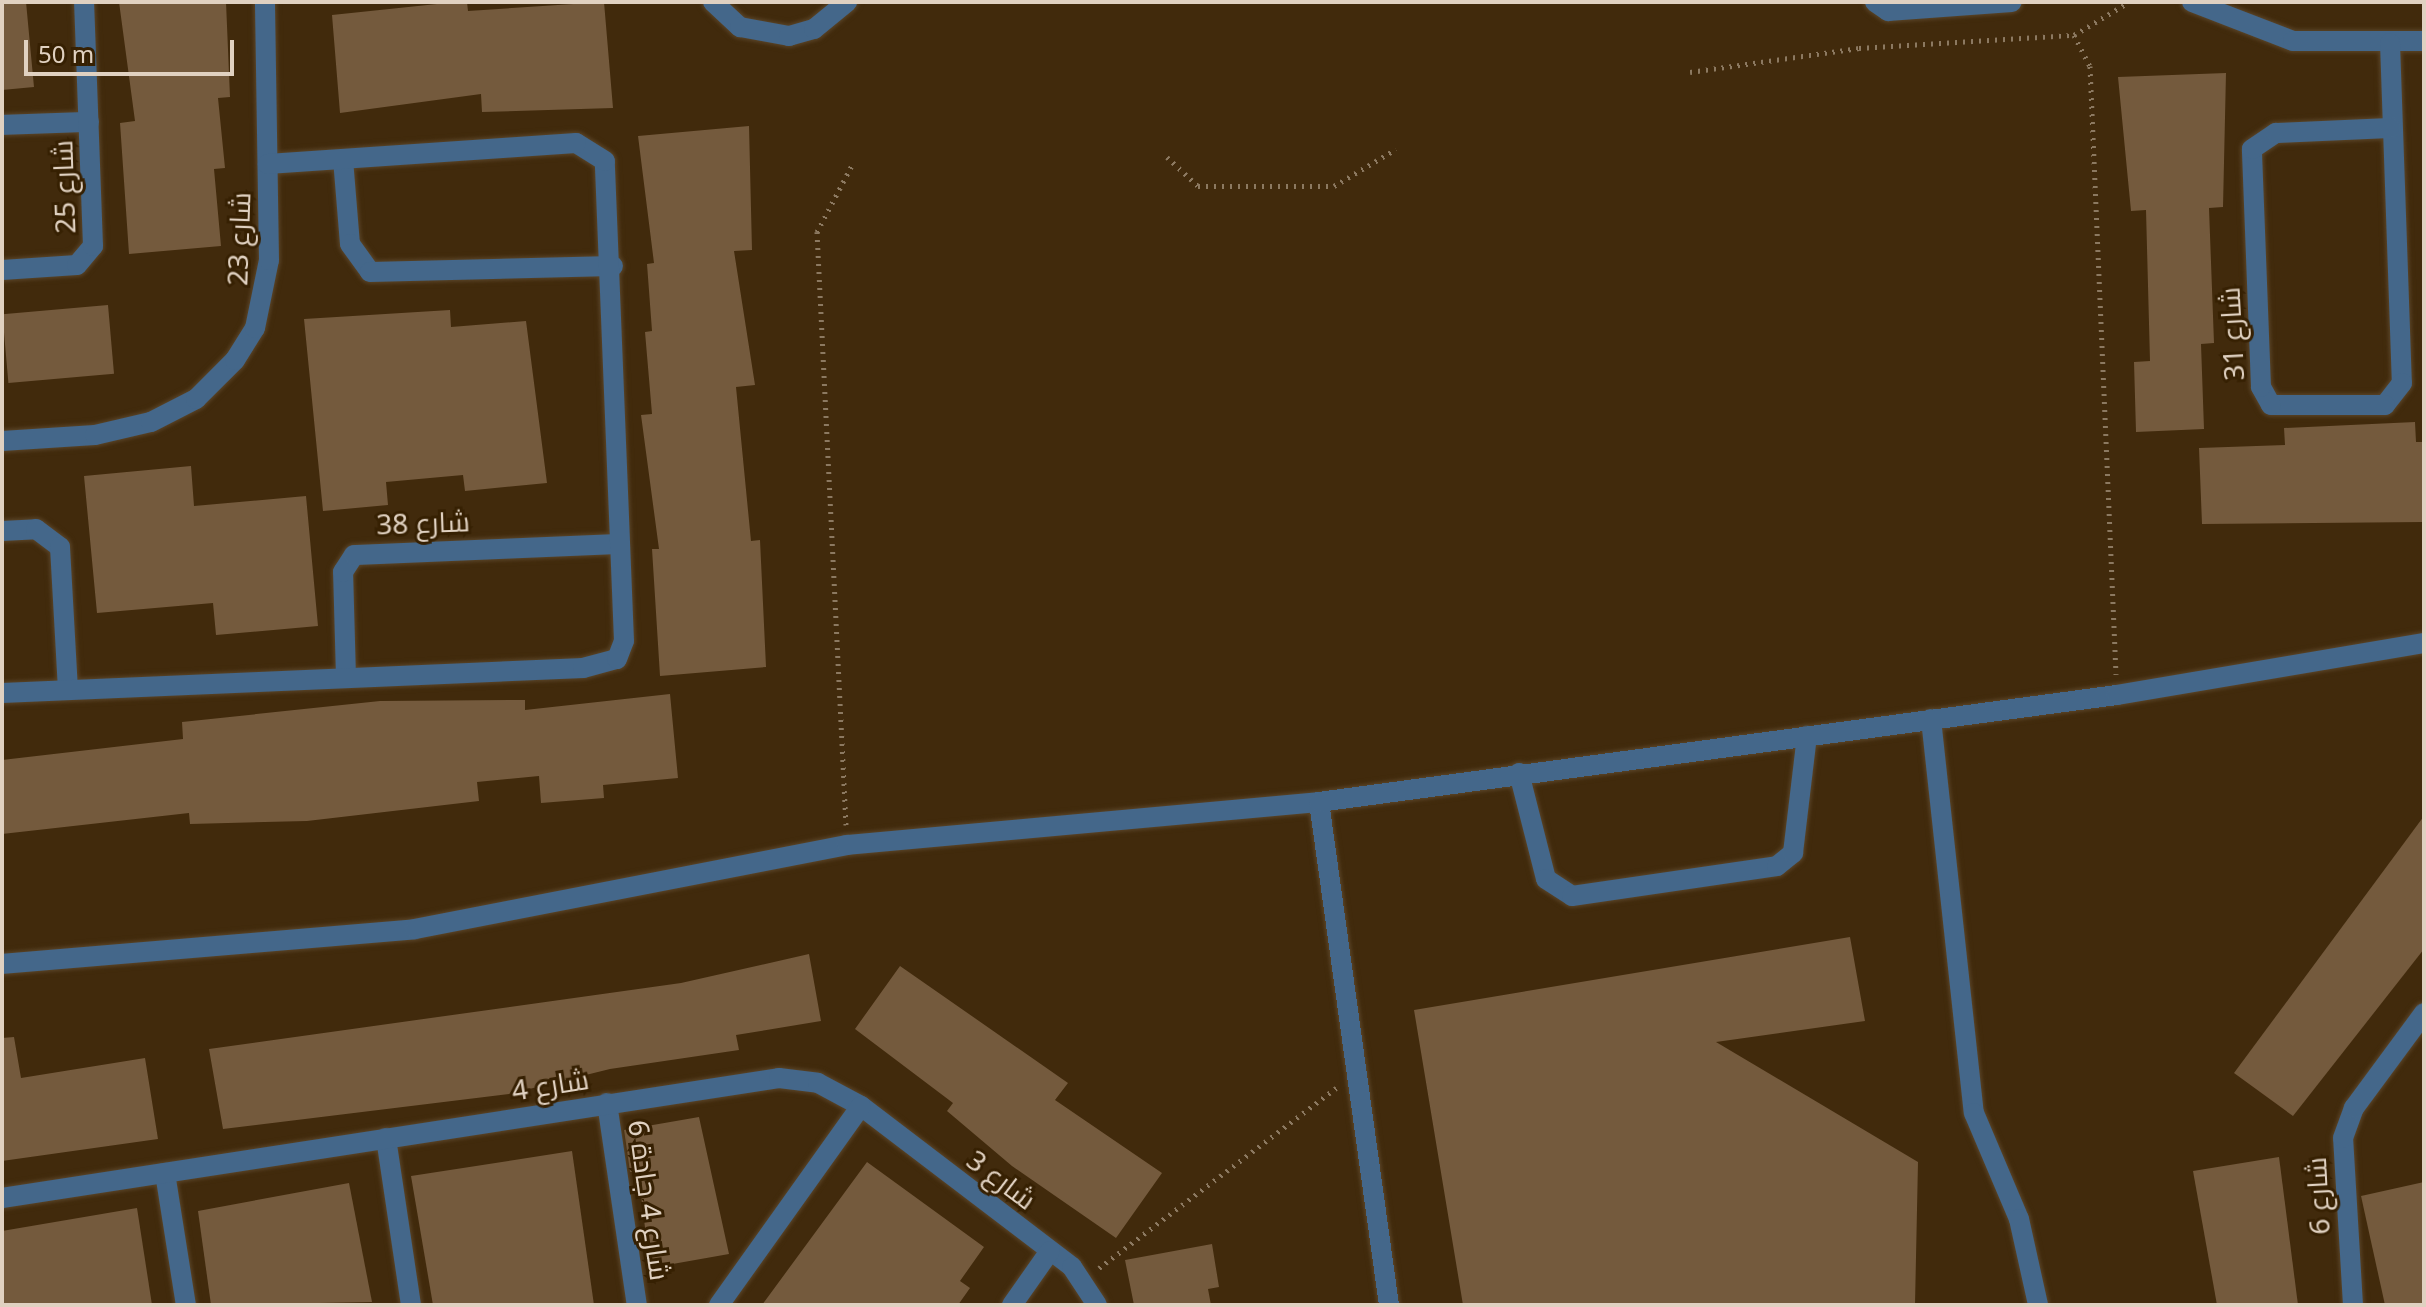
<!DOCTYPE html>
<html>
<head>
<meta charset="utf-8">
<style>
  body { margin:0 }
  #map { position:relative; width:2426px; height:1307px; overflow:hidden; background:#412a0c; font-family:"Noto Sans",Cairo,sans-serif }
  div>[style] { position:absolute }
  .building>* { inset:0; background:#745a3d; transform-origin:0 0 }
  .path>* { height:5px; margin-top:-2.5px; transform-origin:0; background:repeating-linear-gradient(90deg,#8c7961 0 2px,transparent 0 8px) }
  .roads { filter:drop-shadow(0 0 2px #5a4529) drop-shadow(0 0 2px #5a4529) }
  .minor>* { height:20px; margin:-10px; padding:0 10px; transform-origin:10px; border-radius:10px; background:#44678a }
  span { translate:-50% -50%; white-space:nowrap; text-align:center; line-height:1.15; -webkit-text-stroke:6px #362002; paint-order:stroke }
  .street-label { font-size:28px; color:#e0d1c1 }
  .frame { position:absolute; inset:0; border:4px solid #e0d1c1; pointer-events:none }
  .scale { position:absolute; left:24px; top:40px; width:210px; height:36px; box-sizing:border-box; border:4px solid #e0d1c1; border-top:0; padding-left:10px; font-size:24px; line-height:28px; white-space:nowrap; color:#e0d1c1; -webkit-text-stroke:6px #362002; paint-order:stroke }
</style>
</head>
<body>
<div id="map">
  <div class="building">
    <div style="clip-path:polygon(2px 2px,26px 2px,34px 87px,2px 90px)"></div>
    <div style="clip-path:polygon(119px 2px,226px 2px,230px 97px,218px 98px,225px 168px,214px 169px,221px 246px,129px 254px,120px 123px,135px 121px)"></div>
    <div style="clip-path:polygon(456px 2px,467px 2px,468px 11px,604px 2px,613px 108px,482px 112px,481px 94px,340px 113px,332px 15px)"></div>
    <div style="clip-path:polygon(2226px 73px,2223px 207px,2209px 208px,2214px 343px,2201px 344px,2204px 429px,2136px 432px,2134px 362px,2150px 361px,2146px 210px,2131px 211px,2118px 77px)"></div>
    <div style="clip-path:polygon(749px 126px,752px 250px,734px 251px,755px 385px,736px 387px,751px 541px,760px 540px,766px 667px,660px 676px,652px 549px,659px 549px,641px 415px,652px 414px,645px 332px,652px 331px,647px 264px,654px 263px,638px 136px)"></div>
    <div style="left:108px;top:305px;width:69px;height:106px;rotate:85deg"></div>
    <div style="clip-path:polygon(450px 310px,451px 327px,526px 321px,547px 483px,465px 491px,463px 475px,386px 482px,388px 505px,323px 511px,304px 319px)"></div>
    <div style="clip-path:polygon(2415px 422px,2416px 442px,2424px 442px,2424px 522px,2202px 524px,2199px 448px,2285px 445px,2284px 428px)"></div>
    <div style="clip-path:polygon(191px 466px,194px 506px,306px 496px,318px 626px,216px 635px,213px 603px,97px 613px,84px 476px)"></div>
    <div style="clip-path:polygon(670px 694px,678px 778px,603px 785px,604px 798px,541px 803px,539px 776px,477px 782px,479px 801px,307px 821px,190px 824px,189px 813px,2px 834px,2px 760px,183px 739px,182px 722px,380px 701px,525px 700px,525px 710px)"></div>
    <div style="clip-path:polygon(2424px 816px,2424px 949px,2293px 1116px,2234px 1073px)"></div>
    <div style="clip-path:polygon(1850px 937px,1865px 1021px,1716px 1042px,1918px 1162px,1915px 1305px,1463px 1305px,1414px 1010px)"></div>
    <div style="clip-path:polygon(809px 954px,821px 1021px,736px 1035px,739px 1050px,610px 1069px,509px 1094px,223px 1129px,209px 1049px,681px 983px)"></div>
    <div style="clip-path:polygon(900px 966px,1068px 1083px,1055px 1100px,1162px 1173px,1116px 1238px,1012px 1166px,947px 1111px,953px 1103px,855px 1029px)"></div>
    <div style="clip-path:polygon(14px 1037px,21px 1078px,145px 1058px,158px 1139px,2px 1161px,2px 1038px)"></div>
    <div style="clip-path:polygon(699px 1117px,729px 1254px,650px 1268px,638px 1171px,630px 1172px,624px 1130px)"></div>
    <div style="clip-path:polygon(572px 1151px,594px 1305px,433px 1305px,411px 1176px)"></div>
    <div style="clip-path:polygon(2279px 1157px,2298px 1305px,2217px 1305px,2193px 1171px)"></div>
    <div style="clip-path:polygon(867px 1162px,984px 1247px,960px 1281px,970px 1288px,958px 1305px,762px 1305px)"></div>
    <div style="clip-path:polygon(2424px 1182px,2424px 1305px,2385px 1305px,2361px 1196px)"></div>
    <div style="clip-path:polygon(349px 1183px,372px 1302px,211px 1305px,198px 1211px)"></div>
    <div style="clip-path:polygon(137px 1208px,152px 1305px,2px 1305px,2px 1231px)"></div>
    <div style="clip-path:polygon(1212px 1244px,1219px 1287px,1208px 1289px,1211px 1305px,1134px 1305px,1125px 1260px)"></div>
  </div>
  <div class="path">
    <div style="left:2074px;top:35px;width:35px;rotate:63deg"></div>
    <div style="left:2090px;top:66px;width:609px;rotate:87.55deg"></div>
    <div style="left:1690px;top:72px;width:171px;rotate:-8.1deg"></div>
    <div style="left:1859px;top:48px;width:215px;rotate:-3.5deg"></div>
    <div style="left:2074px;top:35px;width:64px;rotate:-31deg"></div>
    <div style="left:1167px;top:157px;width:42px;rotate:43.1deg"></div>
    <div style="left:1198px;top:186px;width:136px"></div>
    <div style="left:1334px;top:186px;width:72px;rotate:-30.8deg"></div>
    <div style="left:846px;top:825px;width:594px;rotate:-92.8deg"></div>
    <div style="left:817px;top:232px;width:78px;rotate:-62.4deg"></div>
    <div style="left:1099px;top:1268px;width:298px;rotate:-37.2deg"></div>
  </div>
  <div class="roads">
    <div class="minor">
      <div style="left:713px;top:2px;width:37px;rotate:43deg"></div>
      <div style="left:740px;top:27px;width:50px;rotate:10.4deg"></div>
      <div style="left:789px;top:36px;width:26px;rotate:-16deg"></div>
      <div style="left:814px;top:29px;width:43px;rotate:-39.3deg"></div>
      <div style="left:1875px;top:2px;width:16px;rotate:35deg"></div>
      <div style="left:1888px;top:11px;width:124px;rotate:-4.2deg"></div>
      <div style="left:2192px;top:2px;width:108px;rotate:21.1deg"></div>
      <div style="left:2293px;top:41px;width:131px"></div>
      <div style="left:2390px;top:43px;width:340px;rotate:88deg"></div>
      <div style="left:2402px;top:383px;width:28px;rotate:128deg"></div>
      <div style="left:2385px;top:405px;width:114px;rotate:180deg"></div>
      <div style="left:2271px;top:405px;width:21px;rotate:-119deg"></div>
      <div style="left:2261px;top:387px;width:238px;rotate:-92.2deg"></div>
      <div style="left:2252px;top:149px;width:29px;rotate:-34deg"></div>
      <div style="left:2276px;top:133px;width:115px;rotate:-2.5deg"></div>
      <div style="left:2px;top:125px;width:87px;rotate:-2deg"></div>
      <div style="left:343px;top:159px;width:85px;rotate:85.3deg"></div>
      <div style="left:350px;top:244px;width:34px;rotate:54deg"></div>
      <div style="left:370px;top:272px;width:243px;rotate:-1.4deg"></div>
      <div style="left:2px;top:270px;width:75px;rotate:-3.8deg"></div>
      <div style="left:77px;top:265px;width:25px;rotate:-50deg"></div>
      <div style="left:93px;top:246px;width:244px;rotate:-92.1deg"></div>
      <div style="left:2px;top:441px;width:93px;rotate:-3.7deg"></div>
      <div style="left:95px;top:435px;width:57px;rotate:-13.1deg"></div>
      <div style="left:151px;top:422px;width:51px;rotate:-27.1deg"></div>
      <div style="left:196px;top:399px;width:55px;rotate:-45deg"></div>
      <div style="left:235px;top:360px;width:38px;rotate:-58deg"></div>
      <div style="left:255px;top:328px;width:69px;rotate:-78.4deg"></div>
      <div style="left:269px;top:260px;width:258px;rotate:-90.9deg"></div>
      <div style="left:2px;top:531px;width:34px;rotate:-3deg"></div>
      <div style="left:36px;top:529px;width:30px;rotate:37deg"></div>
      <div style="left:60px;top:547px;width:142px;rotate:86.8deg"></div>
      <div style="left:346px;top:677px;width:105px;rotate:-91.6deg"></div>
      <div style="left:343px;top:572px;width:20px;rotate:-57deg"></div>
      <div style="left:354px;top:555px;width:266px;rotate:-2.4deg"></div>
      <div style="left:2px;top:693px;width:582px;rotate:-2.46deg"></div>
      <div style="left:583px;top:668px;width:35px;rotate:-15deg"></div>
      <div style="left:617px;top:659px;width:19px;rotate:-69deg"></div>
      <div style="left:624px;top:641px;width:480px;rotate:-92.3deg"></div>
      <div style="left:605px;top:161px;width:34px;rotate:-148deg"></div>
      <div style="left:576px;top:143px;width:309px;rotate:176.1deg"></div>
      <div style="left:1931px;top:719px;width:396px;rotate:83.8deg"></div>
      <div style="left:1974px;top:1113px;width:115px;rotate:67deg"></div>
      <div style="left:2019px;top:1219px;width:88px;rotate:77.5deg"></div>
      <div style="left:1519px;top:773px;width:109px;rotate:75.7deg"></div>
      <div style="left:1546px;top:879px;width:31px;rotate:33deg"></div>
      <div style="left:1572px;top:896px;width:207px;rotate:-8.3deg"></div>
      <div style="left:1777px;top:866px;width:21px;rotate:-39deg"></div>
      <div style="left:1793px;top:853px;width:118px;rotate:-83.2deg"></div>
      <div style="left:1319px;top:802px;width:508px;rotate:82.08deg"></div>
      <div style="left:2px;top:964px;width:414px;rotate:-4.8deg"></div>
      <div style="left:415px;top:929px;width:440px;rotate:-11deg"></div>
      <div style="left:847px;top:845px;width:474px;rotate:-5.2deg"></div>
      <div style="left:1319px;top:802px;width:805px;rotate:-7.64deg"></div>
      <div style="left:2117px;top:695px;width:311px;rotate:-9.6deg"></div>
      <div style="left:607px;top:1103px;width:204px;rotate:81.6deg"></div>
      <div style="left:386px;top:1138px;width:169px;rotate:81.5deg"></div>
      <div style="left:165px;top:1173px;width:134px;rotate:81deg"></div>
      <div style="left:2px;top:1198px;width:786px;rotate:-8.78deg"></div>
      <div style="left:779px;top:1078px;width:39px;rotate:7deg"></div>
      <div style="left:818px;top:1083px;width:49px;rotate:28.1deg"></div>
      <div style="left:861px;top:1106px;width:265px;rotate:37.3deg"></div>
      <div style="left:1072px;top:1267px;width:45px;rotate:56.7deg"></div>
      <div style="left:719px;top:1305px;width:244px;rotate:-54.5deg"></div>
      <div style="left:1012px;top:1305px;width:66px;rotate:-54.9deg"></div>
      <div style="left:2353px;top:1305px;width:167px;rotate:-93.4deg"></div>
      <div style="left:2343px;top:1138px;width:32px;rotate:-70deg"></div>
      <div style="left:2354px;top:1108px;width:118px;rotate:-53.6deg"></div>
    </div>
  </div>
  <div class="street-label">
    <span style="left:63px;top:187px;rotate:-92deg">شارع 25</span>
    <span style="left:238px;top:239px;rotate:-88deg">شارع 23</span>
    <span style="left:2231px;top:334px;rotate:-93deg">شارع 31</span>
    <span style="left:423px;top:522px;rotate:-2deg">شارع 38</span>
    <span style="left:550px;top:1084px;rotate:-9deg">شارع 4</span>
    <span style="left:1002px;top:1179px;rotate:37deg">شارع 3</span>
    <span style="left:2317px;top:1196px;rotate:-93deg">شارع 6</span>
    <span style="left:650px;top:1200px;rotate:82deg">شارع 4 جادة 6</span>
  </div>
  <div class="frame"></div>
  <div class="scale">50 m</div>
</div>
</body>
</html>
